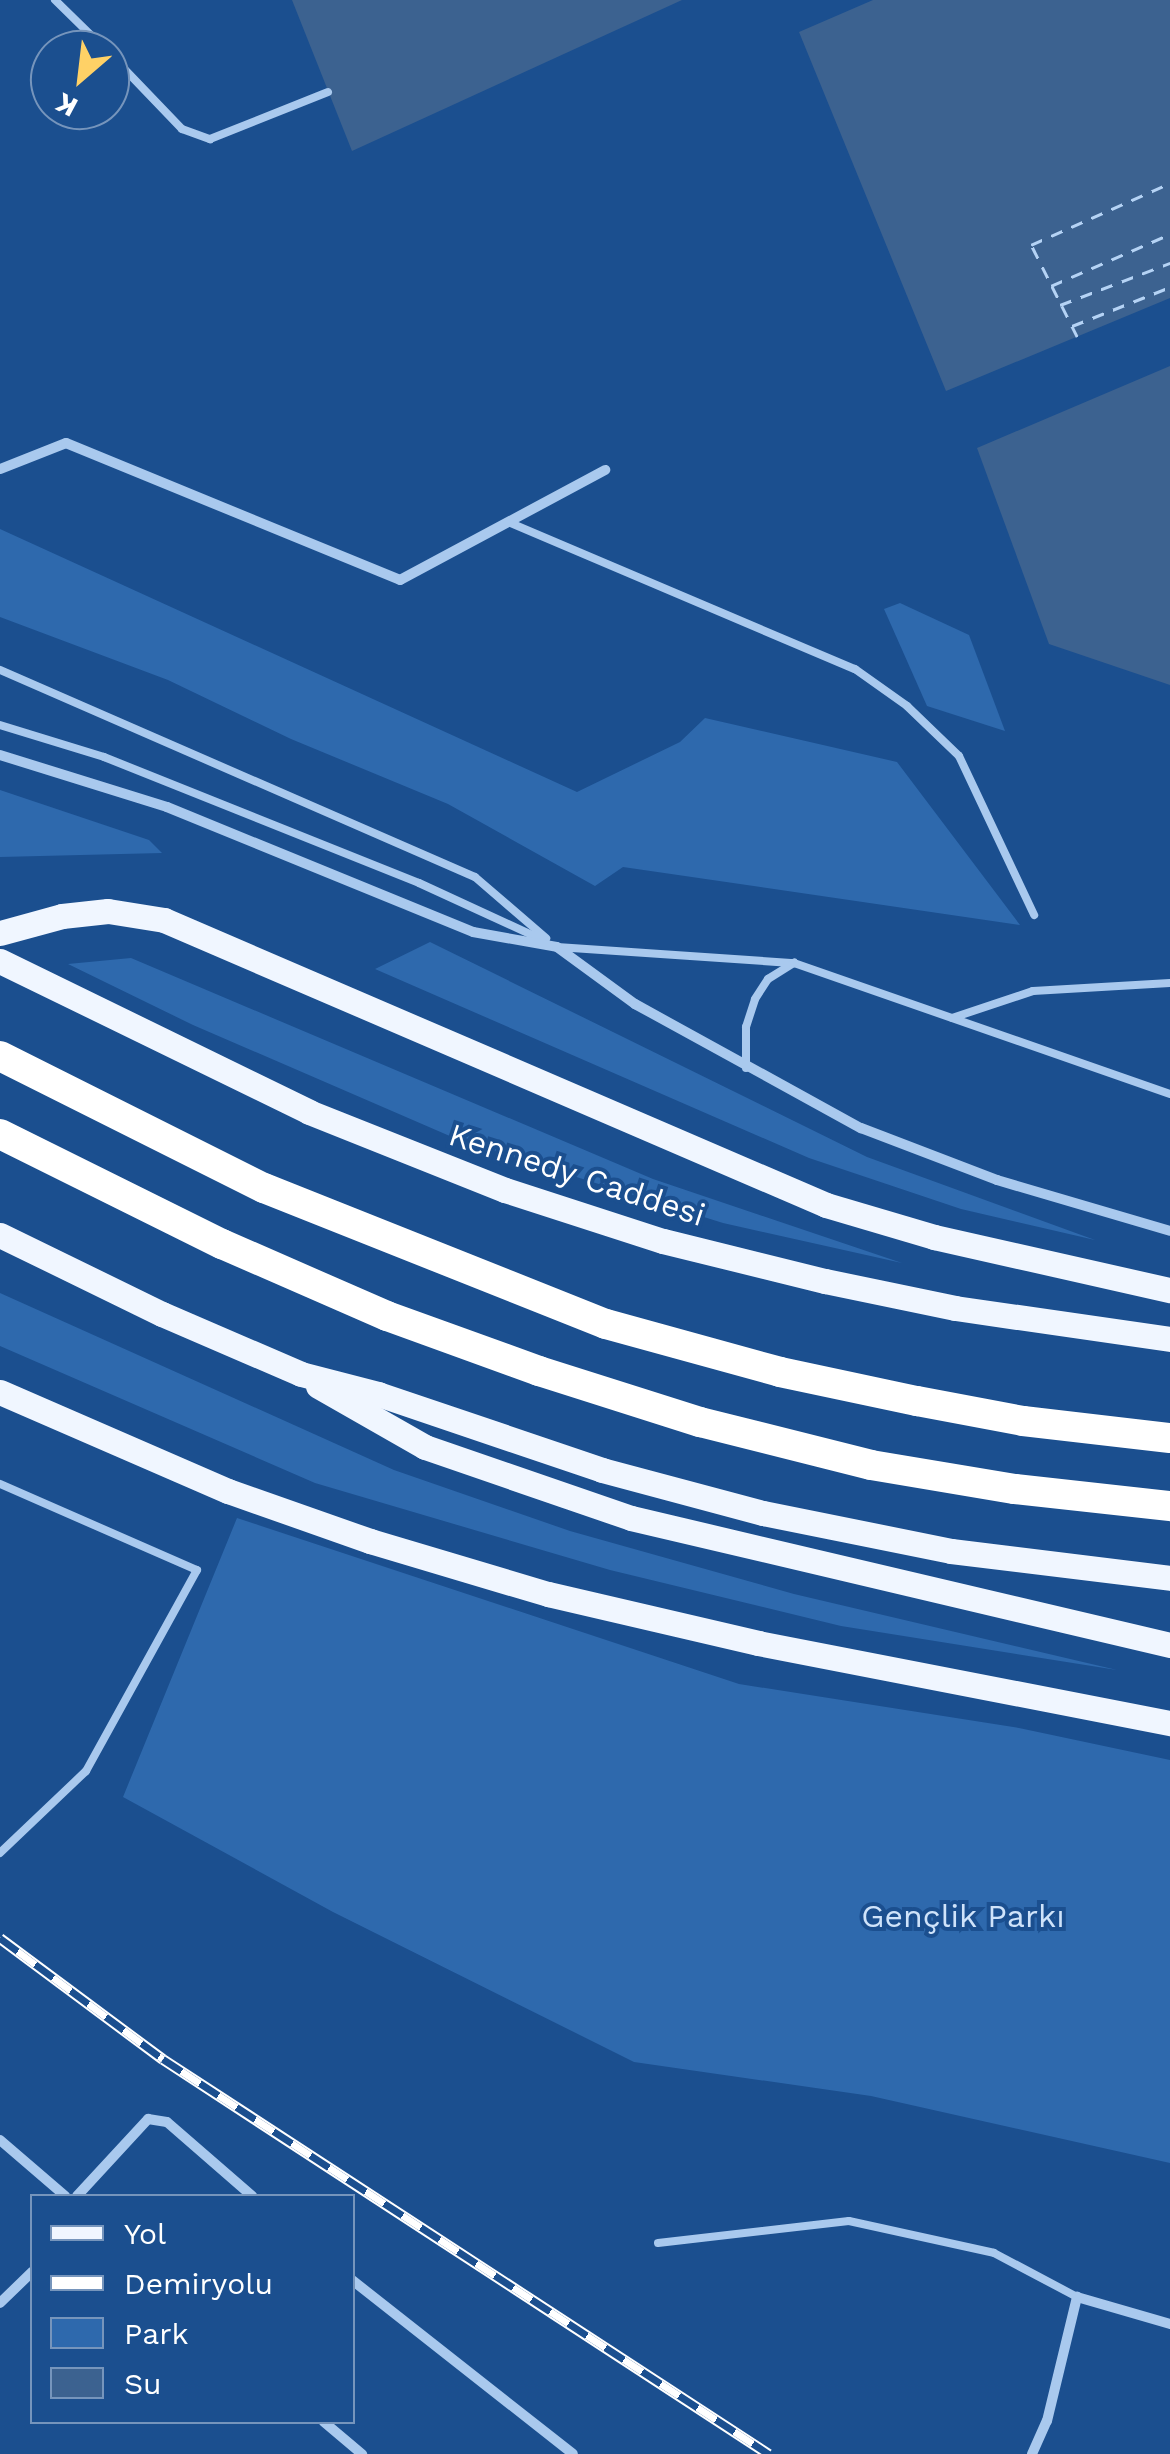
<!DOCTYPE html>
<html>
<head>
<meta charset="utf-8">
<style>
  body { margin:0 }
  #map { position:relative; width:1170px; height:2454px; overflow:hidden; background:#1b4f8f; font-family:"Work Sans",sans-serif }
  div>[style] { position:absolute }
  .green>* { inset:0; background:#2e69ad }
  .water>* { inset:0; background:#3c6290 }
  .ferry>* { height:2.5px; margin-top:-1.25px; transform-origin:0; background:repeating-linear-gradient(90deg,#b5d3f5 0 12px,transparent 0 22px) }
  .lane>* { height:8px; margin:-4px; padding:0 4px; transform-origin:4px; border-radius:4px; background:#a9c9ee }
  .street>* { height:10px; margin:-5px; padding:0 5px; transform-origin:5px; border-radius:5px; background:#a9c9ee }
  .primary>* { height:25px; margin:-12.5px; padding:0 12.5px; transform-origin:12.5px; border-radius:12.5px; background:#f0f6ff }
  .highway>* { height:30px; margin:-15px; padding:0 15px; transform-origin:15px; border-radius:15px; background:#fff }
  .rail>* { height:11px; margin-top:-5.5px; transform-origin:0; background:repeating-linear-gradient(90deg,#1b4f8f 0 22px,#fff 0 44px); box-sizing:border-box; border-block:2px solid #fff }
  span { translate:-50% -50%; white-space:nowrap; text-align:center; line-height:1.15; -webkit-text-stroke:8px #1b4f8f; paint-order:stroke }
  .street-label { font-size:32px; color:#fff }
  .park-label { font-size:32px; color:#cfe3fa }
  .legend { position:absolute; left:30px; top:2194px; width:325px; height:230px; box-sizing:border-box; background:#1b4f8f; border:2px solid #7695bc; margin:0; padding:12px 18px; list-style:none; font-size:30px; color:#fff }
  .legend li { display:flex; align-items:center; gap:20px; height:50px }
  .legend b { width:50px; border:2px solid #7695bc }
  .north { position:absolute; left:30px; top:30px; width:100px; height:100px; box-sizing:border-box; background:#1b4f8f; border:2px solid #7695bc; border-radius:50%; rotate:208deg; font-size:28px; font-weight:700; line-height:40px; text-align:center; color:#fff }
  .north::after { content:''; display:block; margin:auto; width:35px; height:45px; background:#ffd166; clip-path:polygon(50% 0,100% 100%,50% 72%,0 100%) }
</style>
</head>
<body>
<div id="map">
  <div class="green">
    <div style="clip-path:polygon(0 529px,577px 792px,680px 742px,705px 718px,897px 762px,1020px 925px,623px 867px,595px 886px,448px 804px,291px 739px,168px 680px,0 617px)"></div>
    <div style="clip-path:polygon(900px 603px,969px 635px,1005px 731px,927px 706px,884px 609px)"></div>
    <div style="clip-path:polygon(0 790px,149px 840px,162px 853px,0 857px)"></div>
    <div style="clip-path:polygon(430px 942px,867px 1157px,1095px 1240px,961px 1209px,809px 1158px,375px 969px)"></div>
    <div style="clip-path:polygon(131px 958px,653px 1179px,902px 1263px,723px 1223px,459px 1140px,193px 1025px,68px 964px)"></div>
    <div style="clip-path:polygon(0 1293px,394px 1470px,570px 1531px,794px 1594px,1117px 1670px,841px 1626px,610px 1570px,315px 1483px,0 1346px)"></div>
    <div style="clip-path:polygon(237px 1518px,739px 1684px,1019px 1728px,1170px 1760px,1170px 2163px,871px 2096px,634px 2062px,333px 1912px,123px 1797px)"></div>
  </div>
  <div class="water">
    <div style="clip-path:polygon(292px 0,682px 0,352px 151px)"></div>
    <div style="clip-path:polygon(873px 0,1170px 0,1170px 298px,946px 391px,799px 32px)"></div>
    <div style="clip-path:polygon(1170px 366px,1170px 685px,1049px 644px,977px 448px)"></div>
  </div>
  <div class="ferry">
    <div style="left:1051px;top:286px;width:130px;rotate:-23.6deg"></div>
    <div style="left:1060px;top:305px;width:118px;rotate:-20.9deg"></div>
    <div style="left:1072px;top:326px;width:105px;rotate:-21.7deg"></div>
    <div style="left:1077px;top:337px;width:103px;rotate:-116.6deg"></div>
    <div style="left:1031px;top:245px;width:152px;rotate:-24deg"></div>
  </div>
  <div class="lane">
    <div style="left:55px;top:0;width:71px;rotate:44.4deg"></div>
    <div style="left:110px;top:54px;width:104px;rotate:46.2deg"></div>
    <div style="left:182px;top:129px;width:30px;rotate:20deg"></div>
    <div style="left:210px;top:139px;width:127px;rotate:-21.7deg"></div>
    <div style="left:508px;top:522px;width:377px;rotate:23deg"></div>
    <div style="left:855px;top:669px;width:64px;rotate:35.4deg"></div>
    <div style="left:907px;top:706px;width:72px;rotate:43.9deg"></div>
    <div style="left:959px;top:756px;width:176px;rotate:64.7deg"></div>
    <div style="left:0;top:670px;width:518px;rotate:23.55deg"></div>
    <div style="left:475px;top:877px;width:94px;rotate:40.7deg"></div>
    <div style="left:0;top:725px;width:109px;rotate:17.1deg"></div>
    <div style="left:104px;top:757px;width:339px;rotate:21.8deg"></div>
    <div style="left:419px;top:883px;width:139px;rotate:24.7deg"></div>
    <div style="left:557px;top:947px;width:238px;rotate:3.9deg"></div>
    <div style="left:794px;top:963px;width:398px;rotate:19.2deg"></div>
    <div style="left:952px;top:1018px;width:85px;rotate:-18.4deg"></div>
    <div style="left:1033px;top:991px;width:137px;rotate:-3.3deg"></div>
    <div style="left:746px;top:1068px;width:41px;rotate:-90deg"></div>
    <div style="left:746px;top:1027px;width:29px;rotate:-72deg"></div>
    <div style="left:755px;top:999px;width:24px;rotate:-57deg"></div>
    <div style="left:768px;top:979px;width:31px;rotate:-32deg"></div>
    <div style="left:0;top:1484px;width:215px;rotate:23.6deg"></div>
    <div style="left:197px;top:1570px;width:230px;rotate:118.9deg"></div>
    <div style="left:86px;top:1771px;width:119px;rotate:136.4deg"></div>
    <div style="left:658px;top:2243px;width:192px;rotate:-6.6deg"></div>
    <div style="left:849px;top:2221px;width:148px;rotate:12.4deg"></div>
    <div style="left:994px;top:2253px;width:94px;rotate:27.9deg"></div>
  </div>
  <div class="street">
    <div style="left:0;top:469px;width:71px;rotate:-21.5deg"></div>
    <div style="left:66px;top:443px;width:361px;rotate:22.3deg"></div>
    <div style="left:400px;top:580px;width:233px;rotate:-28.2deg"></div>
    <div style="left:0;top:755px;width:175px;rotate:17.3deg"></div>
    <div style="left:167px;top:807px;width:331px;rotate:22.2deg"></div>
    <div style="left:473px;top:932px;width:85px;rotate:10.1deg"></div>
    <div style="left:557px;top:947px;width:97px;rotate:36.2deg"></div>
    <div style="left:635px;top:1004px;width:258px;rotate:28.8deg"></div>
    <div style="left:861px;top:1128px;width:146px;rotate:20.9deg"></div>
    <div style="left:997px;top:1180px;width:180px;rotate:16.4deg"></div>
    <div style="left:0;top:2140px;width:86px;rotate:40.7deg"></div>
    <div style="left:77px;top:2196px;width:105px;rotate:-47.3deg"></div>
    <div style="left:148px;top:2119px;width:19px;rotate:9deg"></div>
    <div style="left:167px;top:2122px;width:113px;rotate:41deg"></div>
    <div style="left:352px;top:2280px;width:281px;rotate:38.2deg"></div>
    <div style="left:0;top:2303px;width:45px;rotate:-44.1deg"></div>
    <div style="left:324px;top:2422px;width:50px;rotate:40.1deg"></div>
    <div style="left:1032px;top:2454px;width:36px;rotate:-66deg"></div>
    <div style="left:1047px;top:2421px;width:128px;rotate:-76.4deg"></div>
    <div style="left:1077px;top:2297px;width:97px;rotate:16.2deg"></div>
  </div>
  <div class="primary">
    <div style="left:0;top:933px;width:64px;rotate:-15.3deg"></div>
    <div style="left:62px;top:916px;width:46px;rotate:-6.2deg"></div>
    <div style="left:108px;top:911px;width:57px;rotate:9.1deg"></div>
    <div style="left:164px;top:920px;width:721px;rotate:23.29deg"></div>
    <div style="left:826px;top:1205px;width:113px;rotate:16.5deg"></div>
    <div style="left:934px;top:1237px;width:242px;rotate:12.7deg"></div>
    <div style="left:0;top:961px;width:344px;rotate:26deg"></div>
    <div style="left:309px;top:1112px;width:211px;rotate:21.7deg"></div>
    <div style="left:505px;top:1190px;width:166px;rotate:17.9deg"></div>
    <div style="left:663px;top:1241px;width:167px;rotate:13.9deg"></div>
    <div style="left:825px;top:1281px;width:133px;rotate:11.7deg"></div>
    <div style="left:955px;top:1308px;width:217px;rotate:8.2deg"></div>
    <div style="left:0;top:1235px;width:180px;rotate:26deg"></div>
    <div style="left:162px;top:1314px;width:151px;rotate:23.3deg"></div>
    <div style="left:301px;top:1374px;width:80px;rotate:14.6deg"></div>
    <div style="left:378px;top:1394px;width:237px;rotate:18.7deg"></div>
    <div style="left:602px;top:1470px;width:167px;rotate:15deg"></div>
    <div style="left:763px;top:1513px;width:192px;rotate:11.4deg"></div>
    <div style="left:951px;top:1551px;width:221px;rotate:7deg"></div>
    <div style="left:318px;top:1386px;width:123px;rotate:29.7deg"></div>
    <div style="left:425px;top:1447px;width:218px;rotate:19deg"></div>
    <div style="left:631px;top:1518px;width:554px;rotate:13.26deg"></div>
    <div style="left:0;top:1392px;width:249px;rotate:23.5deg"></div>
    <div style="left:228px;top:1491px;width:151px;rotate:19.4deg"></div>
    <div style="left:370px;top:1541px;width:186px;rotate:16.6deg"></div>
    <div style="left:548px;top:1594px;width:216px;rotate:13.1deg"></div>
    <div style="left:758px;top:1643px;width:420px;rotate:11deg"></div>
  </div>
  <div class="highway">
    <div style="left:0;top:1056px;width:295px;rotate:26.6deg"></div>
    <div style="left:264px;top:1188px;width:368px;rotate:21.7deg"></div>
    <div style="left:606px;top:1324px;width:180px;rotate:15.4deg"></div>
    <div style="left:780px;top:1372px;width:140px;rotate:12deg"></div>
    <div style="left:917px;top:1401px;width:108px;rotate:10.7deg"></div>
    <div style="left:1023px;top:1421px;width:148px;rotate:6.6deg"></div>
    <div style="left:0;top:1134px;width:248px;rotate:26.4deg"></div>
    <div style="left:222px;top:1244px;width:180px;rotate:23.6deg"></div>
    <div style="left:387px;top:1316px;width:162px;rotate:19.9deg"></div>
    <div style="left:539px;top:1371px;width:169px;rotate:17.6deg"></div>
    <div style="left:700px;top:1422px;width:176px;rotate:14.1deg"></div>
    <div style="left:871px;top:1465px;width:146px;rotate:9.5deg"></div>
    <div style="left:1015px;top:1489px;width:156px;rotate:6.3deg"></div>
  </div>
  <div class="rail">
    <div style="left:0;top:1938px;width:203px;rotate:36.6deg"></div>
    <div style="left:163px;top:2059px;width:723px;rotate:33.1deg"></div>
  </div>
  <div class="street-label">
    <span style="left:577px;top:1175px;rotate:18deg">Kennedy Caddesi</span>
  </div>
  <div class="park-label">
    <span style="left:963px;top:1916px">Gençlik Parkı</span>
  </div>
  <ul class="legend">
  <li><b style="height:12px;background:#f0f6ff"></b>Yol</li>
  <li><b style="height:12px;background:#fff"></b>Demiryolu</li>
  <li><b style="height:28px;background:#2e69ad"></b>Park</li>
  <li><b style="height:28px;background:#3c6290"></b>Su</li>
  </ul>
  <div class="north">K</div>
</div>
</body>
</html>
